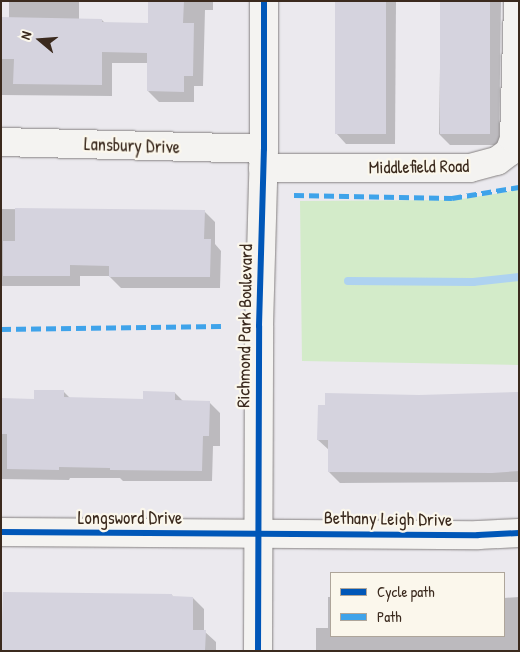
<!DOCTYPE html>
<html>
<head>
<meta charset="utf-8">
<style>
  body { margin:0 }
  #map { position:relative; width:520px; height:652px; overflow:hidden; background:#ebe9ee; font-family:"Patrick Hand",sans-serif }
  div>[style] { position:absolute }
  .green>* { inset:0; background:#d3ebc9 }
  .shadow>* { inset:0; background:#0003 }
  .stream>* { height:8px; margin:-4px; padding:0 4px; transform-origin:4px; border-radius:4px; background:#aed2f0 }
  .building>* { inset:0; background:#d5d3de; transform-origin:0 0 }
  .roads { filter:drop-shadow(0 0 1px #858181) drop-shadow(0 0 1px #858181) }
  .minor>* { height:28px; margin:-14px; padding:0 14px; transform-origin:14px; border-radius:14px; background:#f4f3f1 }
  .quiet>* { height:5px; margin-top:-2.5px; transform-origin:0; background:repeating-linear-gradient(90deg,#3fa3ea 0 10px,transparent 0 15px) }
  .cycleway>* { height:6px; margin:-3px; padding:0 3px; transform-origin:3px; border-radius:3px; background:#0057b8 }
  span { translate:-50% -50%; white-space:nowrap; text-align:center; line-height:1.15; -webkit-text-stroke:4.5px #fbf7ec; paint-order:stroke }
  .street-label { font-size:18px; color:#3b2a1e }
  .frame { position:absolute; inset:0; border:2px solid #3b2a1e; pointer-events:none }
  .legend { position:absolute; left:330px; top:572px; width:175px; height:65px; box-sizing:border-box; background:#fbf7ec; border:1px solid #aea59a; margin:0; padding:6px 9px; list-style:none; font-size:15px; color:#3b2a1e }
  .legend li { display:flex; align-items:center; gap:10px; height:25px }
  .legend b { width:25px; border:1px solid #aea59a }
  .north { position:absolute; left:15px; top:15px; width:50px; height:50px; -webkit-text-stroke:4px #fbf7ec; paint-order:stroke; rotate:288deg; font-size:14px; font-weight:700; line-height:20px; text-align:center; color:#3b2a1e }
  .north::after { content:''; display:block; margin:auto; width:18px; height:22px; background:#3b2a1e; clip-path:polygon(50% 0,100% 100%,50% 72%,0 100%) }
</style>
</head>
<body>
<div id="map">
  <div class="green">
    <div style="clip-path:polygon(519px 190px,519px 365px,302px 361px,300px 201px,455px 200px)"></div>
  </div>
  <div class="shadow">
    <div style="clip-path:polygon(9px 1px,79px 1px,79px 19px,102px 20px,106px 24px,149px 24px,149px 1px,213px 1px,213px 10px,205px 10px,203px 86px,194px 86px,194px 102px,159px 102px,148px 91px,149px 63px,112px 63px,112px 96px,1px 95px,1px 18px,9px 18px)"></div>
    <div style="clip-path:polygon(336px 1px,396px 1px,395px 144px,346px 144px,336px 133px)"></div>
    <div style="clip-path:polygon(441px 1px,501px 1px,499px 145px,450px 145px,439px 134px)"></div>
    <div style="clip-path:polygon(1px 209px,204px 211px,215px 222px,215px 244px,221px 251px,220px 288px,121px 288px,109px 276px,80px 276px,80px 286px,1px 286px)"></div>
    <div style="clip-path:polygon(64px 392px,71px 399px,145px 401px,175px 393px,184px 402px,209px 402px,220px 413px,220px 446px,213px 446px,212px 481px,123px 481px,120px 478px,70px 478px,69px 480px,1px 479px,1px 400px,35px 400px)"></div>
    <div style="clip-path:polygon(517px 393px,519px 482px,340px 483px,329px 472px,329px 450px,318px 440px,419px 396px)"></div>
    <div style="clip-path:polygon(172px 595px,174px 598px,193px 598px,204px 609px,204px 631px,216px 642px,216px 651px,1px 651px,1px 624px)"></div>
    <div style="clip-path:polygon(328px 597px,331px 597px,331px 636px,504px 636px,504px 598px,519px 597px,519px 651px,316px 651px,316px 628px,328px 628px)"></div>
  </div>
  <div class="stream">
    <div style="left:348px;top:281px;width:125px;rotate:0.5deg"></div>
    <div style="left:473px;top:282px;width:46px;rotate:-6.2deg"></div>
  </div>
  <div class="building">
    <div style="clip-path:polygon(148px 1px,184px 1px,183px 23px,194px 23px,193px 76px,184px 76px,184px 92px,147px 91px,147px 53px,102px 52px,102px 85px,13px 84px,14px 59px,1px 59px,1px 17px,102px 19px,102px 22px,148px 23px)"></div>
    <div style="left:335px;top:1px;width:51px;height:133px"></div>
    <div style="left:440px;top:1px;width:50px;height:133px"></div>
    <div style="clip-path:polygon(15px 208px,205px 210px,204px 239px,211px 239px,210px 277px,109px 277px,109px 266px,70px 265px,70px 276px,3px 276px,3px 241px,15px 241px)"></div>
    <div style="clip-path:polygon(34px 390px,64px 390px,64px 397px,143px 399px,143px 391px,175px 392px,175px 400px,210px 401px,209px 436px,203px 436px,202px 471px,110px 470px,110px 468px,59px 467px,59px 470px,7px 469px,7px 434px,1px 434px,1px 398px,34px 399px)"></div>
    <div style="clip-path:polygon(518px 392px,519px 471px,492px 473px,328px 472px,328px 440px,317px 440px,318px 405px,325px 405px,325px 393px,419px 395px)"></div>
    <div style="clip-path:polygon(3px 592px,172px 594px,172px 596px,193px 597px,193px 630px,206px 630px,205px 651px,1px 651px)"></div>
  </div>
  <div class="roads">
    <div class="minor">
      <div style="left:1px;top:142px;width:263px;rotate:1.5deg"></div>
      <div style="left:263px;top:168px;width:207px"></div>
      <div style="left:470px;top:168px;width:28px;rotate:-15deg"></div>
      <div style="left:497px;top:161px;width:15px;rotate:-37deg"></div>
      <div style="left:509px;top:152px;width:14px;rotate:-69deg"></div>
      <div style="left:514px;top:139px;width:138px;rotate:-88.3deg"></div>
      <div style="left:1px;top:532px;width:477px;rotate:0.4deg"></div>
      <div style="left:478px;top:535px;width:41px;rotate:-2.8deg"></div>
      <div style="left:258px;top:651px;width:325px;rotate:-89.8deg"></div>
      <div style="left:259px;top:326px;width:177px;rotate:-88.4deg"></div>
      <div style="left:264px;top:149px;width:148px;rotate:-90deg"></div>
    </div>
  </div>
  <div class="quiet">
    <div style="left:294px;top:195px;width:158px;rotate:1.1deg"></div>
    <div style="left:452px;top:198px;width:68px;rotate:-9.3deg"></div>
    <div style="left:1px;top:329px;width:220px;rotate:-0.8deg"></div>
  </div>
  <div class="cycleway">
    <div style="left:1px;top:532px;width:477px;rotate:0.4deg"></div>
    <div style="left:478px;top:535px;width:41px;rotate:-2.8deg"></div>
    <div style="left:258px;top:651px;width:325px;rotate:-89.8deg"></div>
    <div style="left:259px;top:326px;width:177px;rotate:-88.4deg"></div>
    <div style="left:264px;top:149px;width:148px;rotate:-90deg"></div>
  </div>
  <div class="street-label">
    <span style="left:132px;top:146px;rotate:2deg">Lansbury Drive</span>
    <span style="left:419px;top:167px;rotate:-1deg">Middlefield Road</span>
    <span style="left:245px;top:326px;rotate:-89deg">Richmond Park Boulevard</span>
    <span style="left:130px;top:518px">Longsword Drive</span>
    <span style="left:388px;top:519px;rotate:1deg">Bethany Leigh Drive</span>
  </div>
  <div class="frame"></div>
  <ul class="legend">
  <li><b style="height:6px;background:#0057b8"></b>Cycle path</li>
  <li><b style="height:6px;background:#3fa3ea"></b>Path</li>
  </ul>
  <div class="north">N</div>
</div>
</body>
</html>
